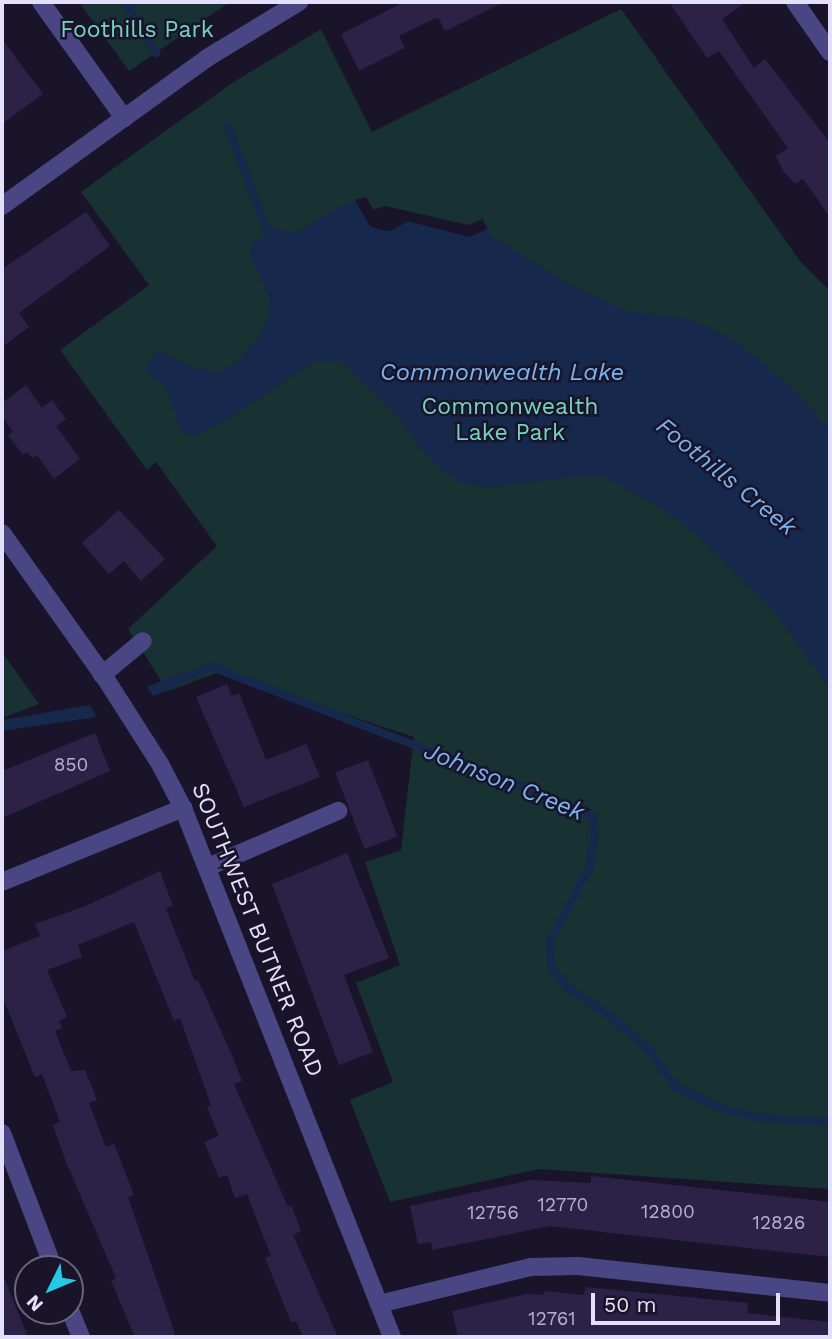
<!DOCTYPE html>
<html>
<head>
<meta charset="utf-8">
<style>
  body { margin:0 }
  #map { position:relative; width:832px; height:1339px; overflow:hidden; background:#191429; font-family:"Work Sans",sans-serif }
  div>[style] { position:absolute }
  .green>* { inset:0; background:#183233 }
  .water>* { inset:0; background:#16284c }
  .pier>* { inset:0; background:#191429 }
  .stream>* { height:8px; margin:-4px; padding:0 4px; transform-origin:4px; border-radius:4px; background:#16284c }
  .building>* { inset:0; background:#2c2248; transform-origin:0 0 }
  .minor>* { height:18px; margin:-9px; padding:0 9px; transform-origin:9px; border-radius:9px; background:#4a4583 }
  span { translate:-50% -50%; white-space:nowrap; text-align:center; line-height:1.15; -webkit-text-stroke:5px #191429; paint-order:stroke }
  .number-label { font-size:19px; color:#b6b0ce }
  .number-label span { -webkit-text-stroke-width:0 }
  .park-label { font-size:23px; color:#73d4c0 }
  .street-label { font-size:23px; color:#e4e0fb }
  .water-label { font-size:24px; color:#7ab4ef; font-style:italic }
  .frame { position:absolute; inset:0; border:4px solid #e4e0fb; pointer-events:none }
  .north { position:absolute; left:14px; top:1255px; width:70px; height:70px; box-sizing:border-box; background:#191429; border:2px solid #6a667d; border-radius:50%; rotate:227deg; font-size:19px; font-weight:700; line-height:28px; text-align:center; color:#e4e0fb }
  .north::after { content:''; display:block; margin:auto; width:24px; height:32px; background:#23c9e5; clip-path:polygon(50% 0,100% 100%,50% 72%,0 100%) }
  .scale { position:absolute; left:591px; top:1293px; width:189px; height:32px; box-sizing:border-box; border:4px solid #e4e0fb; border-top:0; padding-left:9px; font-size:21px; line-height:24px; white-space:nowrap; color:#e4e0fb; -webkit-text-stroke:5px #191429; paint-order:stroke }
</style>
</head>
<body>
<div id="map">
  <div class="green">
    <div style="clip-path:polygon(79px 2px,230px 2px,129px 71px)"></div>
    <div style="clip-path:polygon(621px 9px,800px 261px,830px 291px,830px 1189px,539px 1169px,390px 1202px,350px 1100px,393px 1082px,356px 983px,400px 965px,365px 862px,401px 850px,414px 737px,219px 672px,168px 691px,128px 629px,217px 546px,156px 462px,147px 470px,60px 350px,149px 285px,81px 192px,232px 83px,321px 29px,372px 132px)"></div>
    <div style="clip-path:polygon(2px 652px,39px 704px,2px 718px)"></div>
  </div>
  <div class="water">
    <div style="clip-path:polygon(366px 197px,374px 210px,385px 206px,468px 225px,483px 219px,493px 237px,570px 285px,624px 310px,686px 319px,715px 330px,738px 343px,793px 389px,830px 430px,830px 689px,775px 612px,696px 534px,664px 510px,606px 477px,578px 476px,490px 487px,469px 485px,449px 476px,423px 451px,400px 419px,341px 361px,315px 361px,231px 417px,194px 436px,181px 430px,166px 386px,146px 371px,151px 358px,159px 352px,191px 367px,219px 373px,238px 361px,262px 334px,270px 310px,269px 298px,250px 254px,253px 242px,277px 227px,286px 233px,299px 231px,332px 211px)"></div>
    <div style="clip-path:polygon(180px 673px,188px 682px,153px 696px,147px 687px)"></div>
    <div style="clip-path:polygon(90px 705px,97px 717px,2px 731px,2px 720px)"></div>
  </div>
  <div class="pier">
    <div style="clip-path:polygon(366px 197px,374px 210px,385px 206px,468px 225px,483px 219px,487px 229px,469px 237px,408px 221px,391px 231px,380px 230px,370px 226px,355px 200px)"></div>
  </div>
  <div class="stream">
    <div style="left:125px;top:2px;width:60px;rotate:58.7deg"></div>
    <div style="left:228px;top:127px;width:113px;rotate:69.3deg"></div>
    <div style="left:268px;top:233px;width:9px;rotate:41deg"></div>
    <div style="left:175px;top:681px;width:40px;rotate:-21deg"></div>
    <div style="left:212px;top:667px;width:392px;rotate:21.1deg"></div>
    <div style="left:578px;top:808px;width:18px;rotate:34deg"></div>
    <div style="left:593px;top:818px;width:16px;rotate:83deg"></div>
    <div style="left:595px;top:834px;width:35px;rotate:100deg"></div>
    <div style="left:589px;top:868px;width:84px;rotate:117.8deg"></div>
    <div style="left:550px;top:942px;width:26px;rotate:86deg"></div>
    <div style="left:552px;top:968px;width:24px;rotate:52deg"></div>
    <div style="left:567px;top:987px;width:54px;rotate:33.7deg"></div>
    <div style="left:612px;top:1017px;width:50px;rotate:41.7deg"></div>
    <div style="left:649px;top:1050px;width:47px;rotate:53.6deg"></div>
    <div style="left:677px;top:1088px;width:51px;rotate:24.5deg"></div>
    <div style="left:723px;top:1109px;width:40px;rotate:13deg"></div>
    <div style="left:762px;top:1118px;width:68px;rotate:3.4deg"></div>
  </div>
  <div class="building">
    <div style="clip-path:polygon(404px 2px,504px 2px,445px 31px,438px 17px,399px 36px,405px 48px,359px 71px,341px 34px)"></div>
    <div style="clip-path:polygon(669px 2px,746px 2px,722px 19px,754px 68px,765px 59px,830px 143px,830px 217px,803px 179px,795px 184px,783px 171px,776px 156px,788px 148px,719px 51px,707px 58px)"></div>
    <div style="clip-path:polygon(2px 39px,43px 94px,2px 124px)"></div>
    <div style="clip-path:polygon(86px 212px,110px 246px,19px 313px,29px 327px,2px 347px,2px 269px)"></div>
    <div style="clip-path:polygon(26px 385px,42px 408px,52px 400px,66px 419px,56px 426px,80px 459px,54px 479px,37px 455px,33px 458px,27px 452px,23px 455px,8px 435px,13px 432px,2px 416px,2px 403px)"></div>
    <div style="clip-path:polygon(119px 510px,165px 559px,141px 581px,124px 561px,109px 574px,82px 543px)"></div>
    <div style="clip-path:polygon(227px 684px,232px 696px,239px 693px,266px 760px,306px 744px,320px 777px,244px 807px,196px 697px)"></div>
    <div style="clip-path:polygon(95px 733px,110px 771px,2px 818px,2px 771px)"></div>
    <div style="left:368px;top:760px;width:82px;height:35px;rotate:69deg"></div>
    <div style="clip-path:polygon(347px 853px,389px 958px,344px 975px,373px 1052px,339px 1065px,272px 884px)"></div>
    <div style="clip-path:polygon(160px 871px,173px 906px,166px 909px,195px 981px,198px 980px,231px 1053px,242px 1081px,234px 1084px,288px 1207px,291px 1205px,301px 1231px,293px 1235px,338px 1337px,303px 1337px,296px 1321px,291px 1322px,265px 1258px,271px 1256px,247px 1194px,235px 1198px,227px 1175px,219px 1178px,204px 1142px,219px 1136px,207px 1107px,211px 1105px,180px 1018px,174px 1021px,134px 922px,78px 945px,82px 957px,47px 970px,67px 1017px,59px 1021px,62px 1028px,55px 1031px,71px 1071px,85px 1070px,97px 1100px,89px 1103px,106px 1147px,114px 1144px,134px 1195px,128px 1197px,176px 1337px,135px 1337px,111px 1281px,116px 1278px,66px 1162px,53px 1125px,60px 1122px,42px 1074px,35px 1077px,2px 996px,2px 951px,40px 936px,35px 924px,88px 905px)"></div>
    <div style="clip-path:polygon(591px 1176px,830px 1202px,830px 1257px,550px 1226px,432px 1250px,431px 1242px,418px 1244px,410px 1206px,531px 1180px,591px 1183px)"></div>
    <div style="clip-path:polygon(2px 1275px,3px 1275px,28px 1337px,2px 1337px)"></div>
    <div style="clip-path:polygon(585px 1287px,748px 1303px,747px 1313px,830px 1322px,830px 1337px,458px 1337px,452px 1311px,526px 1294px,543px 1295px,544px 1291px,584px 1295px)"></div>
  </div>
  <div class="minor">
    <div style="left:41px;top:2px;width:143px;rotate:54.4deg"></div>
    <div style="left:795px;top:2px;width:61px;rotate:55deg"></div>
    <div style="left:2px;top:206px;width:253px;rotate:-35.8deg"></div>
    <div style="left:207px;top:58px;width:108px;rotate:-31.3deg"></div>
    <div style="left:2px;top:533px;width:181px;rotate:54.6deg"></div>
    <div style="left:107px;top:681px;width:98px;rotate:57.4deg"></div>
    <div style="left:160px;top:764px;width:50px;rotate:62.4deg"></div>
    <div style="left:183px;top:808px;width:569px;rotate:68.44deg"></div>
    <div style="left:102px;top:675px;width:53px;rotate:-39.7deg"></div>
    <div style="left:208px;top:867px;width:142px;rotate:-23.3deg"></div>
    <div style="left:2px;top:882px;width:196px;rotate:-22.2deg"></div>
    <div style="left:2px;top:1133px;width:146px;rotate:69.1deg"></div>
    <div style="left:379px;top:1304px;width:156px;rotate:-13.7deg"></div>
    <div style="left:531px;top:1267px;width:47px;rotate:-1.2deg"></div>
    <div style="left:578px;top:1266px;width:253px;rotate:6.1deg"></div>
    <div style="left:70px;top:1310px;width:29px;rotate:68deg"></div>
  </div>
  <div class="number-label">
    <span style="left:71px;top:765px">850</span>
    <span style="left:563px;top:1205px">12770</span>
    <span style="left:668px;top:1212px">12800</span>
    <span style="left:493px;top:1213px">12756</span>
    <span style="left:779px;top:1223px">12826</span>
    <span style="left:552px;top:1319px">12761</span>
  </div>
  <div class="park-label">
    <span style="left:137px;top:30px">Foothills Park</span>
    <span style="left:510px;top:420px">Commonwealth<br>Lake Park</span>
  </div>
  <div class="street-label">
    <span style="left:257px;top:930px;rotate:68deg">SOUTHWEST BUTNER ROAD</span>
  </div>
  <div class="water-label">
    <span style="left:502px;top:373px">Commonwealth Lake</span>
    <span style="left:726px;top:477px;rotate:39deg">Foothills Creek</span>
    <span style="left:504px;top:782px;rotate:22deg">Johnson Creek</span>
  </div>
  <div class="frame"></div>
  <div class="north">N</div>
  <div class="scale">50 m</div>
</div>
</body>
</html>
